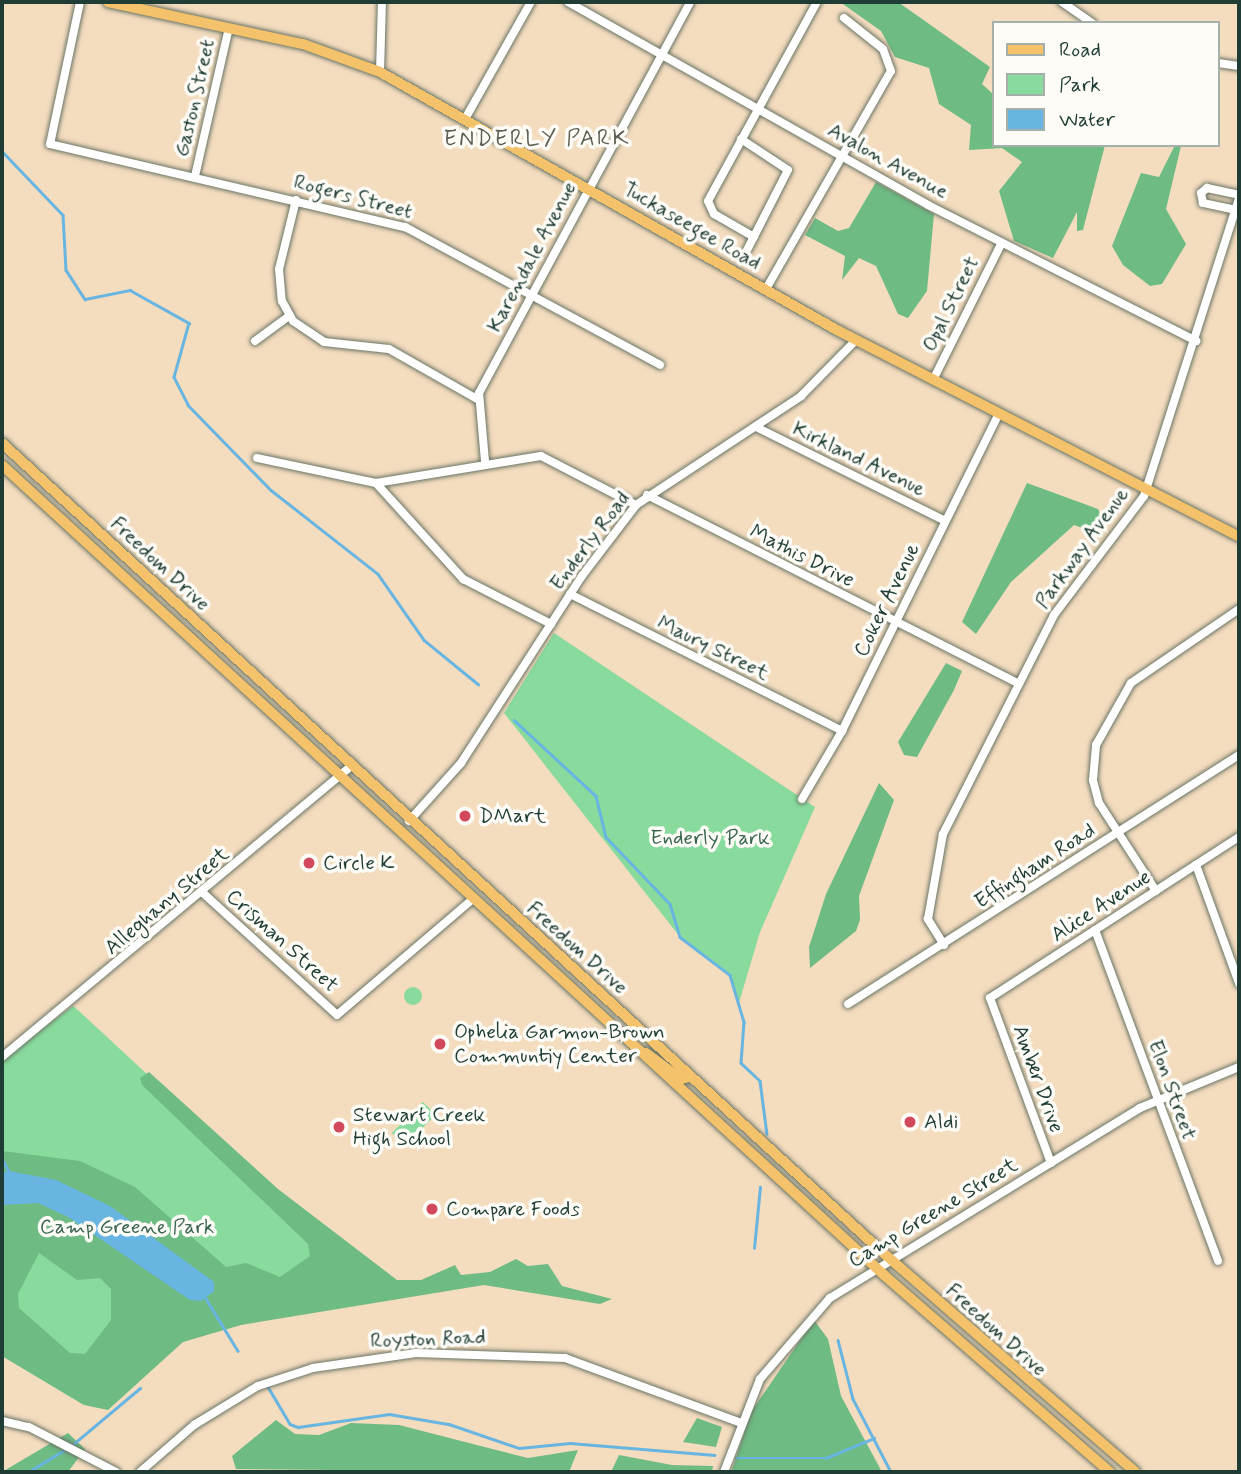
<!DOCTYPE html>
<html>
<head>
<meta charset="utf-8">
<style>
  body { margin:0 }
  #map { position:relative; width:1241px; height:1474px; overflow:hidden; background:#f4dcbf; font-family:Mynerve,sans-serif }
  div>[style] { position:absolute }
  .green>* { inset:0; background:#88db9d; transform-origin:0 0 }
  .round { border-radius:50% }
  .forest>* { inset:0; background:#6ebb84 }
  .water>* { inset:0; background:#68b5e1 }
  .stream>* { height:2.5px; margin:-1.25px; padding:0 1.25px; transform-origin:1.25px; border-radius:1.25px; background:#68b5e1 }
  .roads { filter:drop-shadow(0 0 2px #6a7565) drop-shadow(0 0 2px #6a7565) }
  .minor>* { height:8px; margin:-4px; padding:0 4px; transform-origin:4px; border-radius:4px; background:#fff }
  .major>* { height:10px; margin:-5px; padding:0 5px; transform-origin:5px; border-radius:5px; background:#f3c26a }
  .dots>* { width:19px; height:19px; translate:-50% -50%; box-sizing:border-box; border:4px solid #fdfcf7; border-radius:50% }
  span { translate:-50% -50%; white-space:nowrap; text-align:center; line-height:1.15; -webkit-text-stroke:7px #fdfcf7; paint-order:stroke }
  .street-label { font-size:21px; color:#1f3d34 }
  .poi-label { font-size:21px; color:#1f3d34 }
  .left { translate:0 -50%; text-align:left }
  .park-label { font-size:21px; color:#39644e }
  .neighbourhood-label { font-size:23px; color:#5e5f54; letter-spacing:2px }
  .frame { position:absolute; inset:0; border:4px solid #1f3d34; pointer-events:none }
  .legend { position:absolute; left:992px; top:21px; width:228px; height:126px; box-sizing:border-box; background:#fdfcf7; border:2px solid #a4b0a9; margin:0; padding:9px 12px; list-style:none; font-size:21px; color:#1f3d34 }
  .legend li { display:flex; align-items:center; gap:14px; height:35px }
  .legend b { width:35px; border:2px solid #a4b0a9 }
</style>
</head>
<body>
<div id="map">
  <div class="green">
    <div style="clip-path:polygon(554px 633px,815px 807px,760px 932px,738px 1006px,730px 975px,680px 937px,504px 713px)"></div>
    <div class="round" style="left:404px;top:987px;width:18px;height:18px"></div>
    <div style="clip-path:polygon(73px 1006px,79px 1011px,384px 1294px,233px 1323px,183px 1342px,84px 1405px,2px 1356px,2px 1059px)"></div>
    <div style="left:423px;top:1102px;width:18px;height:44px;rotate:45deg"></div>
  </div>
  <div class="forest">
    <div style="clip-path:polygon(840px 2px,898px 2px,990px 67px,982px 84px,994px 95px,994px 145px,1105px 145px,1083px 230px,1077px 231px,1077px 212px,1053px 258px,1014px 241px,999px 191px,1022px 162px,1002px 148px,969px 150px,971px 125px,939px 104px,929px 68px,895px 57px,881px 31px)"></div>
    <div style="clip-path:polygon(1175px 145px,1181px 146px,1166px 209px,1186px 244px,1162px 284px,1150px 286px,1123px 265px,1112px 246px,1141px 173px,1159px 177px)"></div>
    <div style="clip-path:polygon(876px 182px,934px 214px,927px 291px,908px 318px,898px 314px,876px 266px,859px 258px,842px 280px,845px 256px,805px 235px,815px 218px,838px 231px,849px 228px)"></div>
    <div style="clip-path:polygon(1027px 483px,1098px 509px,1104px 522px,1094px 532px,1074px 525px,1011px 582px,976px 634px,962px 622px)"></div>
    <div style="clip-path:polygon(946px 663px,962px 671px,954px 690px,917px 757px,904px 755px,898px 742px)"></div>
    <div style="clip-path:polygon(879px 783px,894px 800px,859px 896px,860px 920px,856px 931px,810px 968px,809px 947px,826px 894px)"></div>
    <div style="clip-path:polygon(evenodd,149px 1072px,278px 1189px,397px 1280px,421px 1280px,455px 1265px,461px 1275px,490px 1272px,516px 1259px,528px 1266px,548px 1264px,562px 1286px,612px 1299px,600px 1304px,484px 1285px,241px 1325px,183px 1342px,108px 1410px,84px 1405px,2px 1356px,2px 1151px,80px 1161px,135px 1187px,226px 1267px,246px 1263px,280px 1277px,310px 1256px,308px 1244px,142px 1085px,140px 1078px,149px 1072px,39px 1253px,77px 1280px,100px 1278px,111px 1289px,111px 1320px,85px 1354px,70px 1353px,19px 1308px,18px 1294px,39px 1253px)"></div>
    <div style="clip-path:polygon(814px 1320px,828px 1339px,841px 1396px,882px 1472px,737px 1472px,732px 1470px,751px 1412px)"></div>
    <div style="clip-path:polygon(697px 1418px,722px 1427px,716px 1447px,683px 1442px)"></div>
    <div style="clip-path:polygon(276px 1420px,295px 1434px,319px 1435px,351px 1423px,399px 1425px,528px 1458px,578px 1450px,569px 1472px,236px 1469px,232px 1456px)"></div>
    <div style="clip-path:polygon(68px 1433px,85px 1449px,68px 1472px,2px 1472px)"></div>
    <div style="clip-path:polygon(619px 1455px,672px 1465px,713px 1466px,712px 1472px,611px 1472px)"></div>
  </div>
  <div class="water">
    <div style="clip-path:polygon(9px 1171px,56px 1180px,110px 1206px,214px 1282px,214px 1291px,201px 1301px,190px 1300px,68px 1217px,38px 1203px,2px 1205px,2px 1173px)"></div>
  </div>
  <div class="stream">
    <div style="left:2px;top:151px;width:88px;rotate:46.4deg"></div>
    <div style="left:63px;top:215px;width:55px;rotate:86.9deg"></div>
    <div style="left:66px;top:270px;width:35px;rotate:57deg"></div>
    <div style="left:85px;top:299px;width:46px;rotate:-11.3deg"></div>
    <div style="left:130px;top:290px;width:68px;rotate:29.2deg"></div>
    <div style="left:189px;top:323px;width:56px;rotate:105.5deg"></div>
    <div style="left:174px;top:377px;width:31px;rotate:63deg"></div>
    <div style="left:188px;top:405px;width:119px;rotate:45.7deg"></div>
    <div style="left:271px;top:490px;width:136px;rotate:38.1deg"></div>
    <div style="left:378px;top:574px;width:80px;rotate:55.1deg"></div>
    <div style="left:424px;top:640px;width:70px;rotate:39.2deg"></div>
    <div style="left:514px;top:720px;width:112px;rotate:42.8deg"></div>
    <div style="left:596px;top:796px;width:42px;rotate:76.3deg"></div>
    <div style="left:606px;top:837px;width:93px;rotate:46.3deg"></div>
    <div style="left:670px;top:904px;width:34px;rotate:73deg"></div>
    <div style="left:680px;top:937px;width:63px;rotate:37.2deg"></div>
    <div style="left:730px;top:975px;width:49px;rotate:73.4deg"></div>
    <div style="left:744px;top:1022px;width:41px;rotate:94.2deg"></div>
    <div style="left:741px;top:1063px;width:26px;rotate:43deg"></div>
    <div style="left:760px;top:1081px;width:53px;rotate:82.5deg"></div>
    <div style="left:2px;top:1158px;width:16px;rotate:63deg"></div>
    <div style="left:754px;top:1248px;width:61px;rotate:-84.4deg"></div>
    <div style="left:205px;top:1297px;width:63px;rotate:58.6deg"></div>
    <div style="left:838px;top:1340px;width:61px;rotate:75.7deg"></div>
    <div style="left:853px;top:1399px;width:82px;rotate:62.5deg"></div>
    <div style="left:267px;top:1385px;width:45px;rotate:59.5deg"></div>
    <div style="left:290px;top:1424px;width:9px;rotate:21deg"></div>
    <div style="left:298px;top:1427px;width:92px;rotate:-8.1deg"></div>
    <div style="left:389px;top:1414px;width:61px;rotate:9.5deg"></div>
    <div style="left:449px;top:1424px;width:74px;rotate:18.9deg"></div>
    <div style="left:519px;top:1448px;width:51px;rotate:-5.6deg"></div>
    <div style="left:570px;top:1443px;width:145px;rotate:4.7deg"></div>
    <div style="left:71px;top:1446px;width:90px;rotate:-40deg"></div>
    <div style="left:736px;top:1458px;width:90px"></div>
    <div style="left:826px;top:1458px;width:52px;rotate:-22.6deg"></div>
    <div style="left:28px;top:1472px;width:44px;rotate:-31.2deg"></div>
  </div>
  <div class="roads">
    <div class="minor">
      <div style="left:80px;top:2px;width:145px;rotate:101.9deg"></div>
      <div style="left:50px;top:144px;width:365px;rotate:13.2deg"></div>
      <div style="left:405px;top:227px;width:290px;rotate:28.4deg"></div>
      <div style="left:568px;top:2px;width:413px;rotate:29.4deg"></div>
      <div style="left:928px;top:205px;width:301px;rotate:26.9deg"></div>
      <div style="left:1062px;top:2px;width:37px;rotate:35deg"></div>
      <div style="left:1218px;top:63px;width:21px;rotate:8deg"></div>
      <div style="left:380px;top:72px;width:70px;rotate:-88.4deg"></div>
      <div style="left:465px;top:119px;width:134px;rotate:-60.6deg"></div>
      <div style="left:741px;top:139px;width:56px;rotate:33.4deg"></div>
      <div style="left:788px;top:170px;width:90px;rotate:117.1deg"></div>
      <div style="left:195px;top:176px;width:152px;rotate:-77.1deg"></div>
      <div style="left:296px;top:200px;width:71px;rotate:103.8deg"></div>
      <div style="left:279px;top:269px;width:32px;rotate:85deg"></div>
      <div style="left:282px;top:301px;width:23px;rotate:61deg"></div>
      <div style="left:293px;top:321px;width:37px;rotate:34deg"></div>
      <div style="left:324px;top:342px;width:65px;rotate:6.1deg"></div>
      <div style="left:389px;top:349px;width:101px;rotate:29.6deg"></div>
      <div style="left:1236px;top:210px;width:34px;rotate:-168deg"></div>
      <div style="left:1203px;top:203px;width:10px;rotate:-101deg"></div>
      <div style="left:1201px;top:193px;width:8px;rotate:-40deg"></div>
      <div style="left:1207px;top:188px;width:33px;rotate:12deg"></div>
      <div style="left:754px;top:237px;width:46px;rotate:-150.1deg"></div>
      <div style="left:714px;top:214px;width:14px;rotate:-115deg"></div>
      <div style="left:708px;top:201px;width:227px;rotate:-61.3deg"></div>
      <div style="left:766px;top:289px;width:251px;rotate:-60.2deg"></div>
      <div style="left:891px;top:71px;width:23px;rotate:-110deg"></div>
      <div style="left:883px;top:49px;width:50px;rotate:-141.5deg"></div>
      <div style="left:255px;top:341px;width:42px;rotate:-36.3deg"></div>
      <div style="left:933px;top:380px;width:152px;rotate:-63.4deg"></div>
      <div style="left:758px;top:428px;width:209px;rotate:26.4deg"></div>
      <div style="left:257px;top:458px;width:122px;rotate:11.9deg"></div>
      <div style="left:376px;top:483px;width:130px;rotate:47.8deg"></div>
      <div style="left:463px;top:579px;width:99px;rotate:27.1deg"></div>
      <div style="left:485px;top:461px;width:68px;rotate:-95deg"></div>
      <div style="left:479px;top:393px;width:444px;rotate:-61.6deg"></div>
      <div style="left:376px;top:483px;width:167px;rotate:-9.3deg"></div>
      <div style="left:541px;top:456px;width:107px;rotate:27.3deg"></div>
      <div style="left:647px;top:495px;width:416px;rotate:26.9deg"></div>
      <div style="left:570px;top:594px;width:305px;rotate:26.7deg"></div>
      <div style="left:802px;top:799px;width:79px;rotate:-59.5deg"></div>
      <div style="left:842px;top:731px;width:355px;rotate:-63.7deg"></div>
      <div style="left:409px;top:821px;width:78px;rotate:-48.1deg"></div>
      <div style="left:461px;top:763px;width:223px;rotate:-57.1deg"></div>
      <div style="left:582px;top:576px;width:89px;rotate:-52.7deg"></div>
      <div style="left:636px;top:505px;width:198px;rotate:-33.4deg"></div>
      <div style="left:801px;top:396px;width:78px;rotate:-45.5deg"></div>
      <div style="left:1196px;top:865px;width:126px;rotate:70deg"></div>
      <div style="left:1156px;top:891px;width:105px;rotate:-122.9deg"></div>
      <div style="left:1099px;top:803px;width:24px;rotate:-105deg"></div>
      <div style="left:1093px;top:780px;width:35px;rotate:-85deg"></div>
      <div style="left:1096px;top:745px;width:71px;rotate:-60.6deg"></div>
      <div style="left:1131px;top:683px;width:131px;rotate:-34.4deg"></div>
      <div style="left:203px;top:893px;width:181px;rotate:42.3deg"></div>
      <div style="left:337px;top:1015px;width:179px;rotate:-40.5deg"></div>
      <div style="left:1095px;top:930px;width:353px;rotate:69.6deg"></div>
      <div style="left:944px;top:945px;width:31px;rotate:-122deg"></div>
      <div style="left:928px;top:919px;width:86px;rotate:-80deg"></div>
      <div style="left:943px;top:834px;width:246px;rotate:-63.1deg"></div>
      <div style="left:1054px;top:615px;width:149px;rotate:-52.9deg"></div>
      <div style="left:1144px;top:496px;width:313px;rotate:-72.3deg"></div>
      <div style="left:848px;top:1004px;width:464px;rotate:-32.5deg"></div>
      <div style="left:2px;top:1057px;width:454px;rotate:-39.8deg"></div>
      <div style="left:1051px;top:1163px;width:176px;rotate:-110.3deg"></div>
      <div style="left:990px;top:998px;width:297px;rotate:-32.9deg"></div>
      <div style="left:2px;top:1421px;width:28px;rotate:13deg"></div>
      <div style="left:29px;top:1427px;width:98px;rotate:27.3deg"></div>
      <div style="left:140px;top:1472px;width:72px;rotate:-41deg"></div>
      <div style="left:194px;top:1425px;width:75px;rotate:-31.4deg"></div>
      <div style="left:258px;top:1386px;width:58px;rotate:-18.1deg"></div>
      <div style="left:313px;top:1368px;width:104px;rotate:-8.3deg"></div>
      <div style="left:416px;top:1353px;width:149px;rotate:1.9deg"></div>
      <div style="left:565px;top:1358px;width:185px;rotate:20.2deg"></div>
      <div style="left:724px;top:1472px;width:100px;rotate:-68.8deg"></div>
      <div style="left:760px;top:1379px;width:107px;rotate:-49.2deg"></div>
      <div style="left:830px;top:1298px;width:364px;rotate:-31.5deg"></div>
      <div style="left:1140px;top:1108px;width:107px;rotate:-22.5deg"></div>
    </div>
    <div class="major">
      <div style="left:108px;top:2px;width:199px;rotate:12.2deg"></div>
      <div style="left:303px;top:44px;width:82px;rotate:20deg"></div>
      <div style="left:380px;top:72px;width:525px;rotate:29.45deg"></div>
      <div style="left:837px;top:330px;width:452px;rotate:27.2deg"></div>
      <div style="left:2px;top:443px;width:1193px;rotate:42.59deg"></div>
      <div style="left:880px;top:1250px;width:338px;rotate:41deg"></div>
      <div style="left:2px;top:465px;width:1198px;rotate:42.56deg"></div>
      <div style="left:884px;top:1275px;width:300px;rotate:41.1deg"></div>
      <div style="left:646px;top:1053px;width:44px;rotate:36.6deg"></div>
      <div style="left:681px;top:1079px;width:9px;rotate:-13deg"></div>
    </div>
  </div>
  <div class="dots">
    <div style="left:465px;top:816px;background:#d1495b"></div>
    <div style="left:309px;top:863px;background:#d1495b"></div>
    <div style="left:440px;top:1044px;background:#d1495b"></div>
    <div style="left:910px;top:1122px;background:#d1495b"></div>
    <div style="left:339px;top:1127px;background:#d1495b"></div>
    <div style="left:432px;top:1209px;background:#d1495b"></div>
  </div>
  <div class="street-label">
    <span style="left:195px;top:98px;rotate:-77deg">Gaston Street</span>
    <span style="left:888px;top:161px;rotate:29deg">Avalon Avenue</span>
    <span style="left:353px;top:197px;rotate:15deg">Rogers Street</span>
    <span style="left:692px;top:226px;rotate:30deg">Tuckaseegee Road</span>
    <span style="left:532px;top:257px;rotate:-62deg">Karendale Avenue</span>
    <span style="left:951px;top:304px;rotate:-64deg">Opal Street</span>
    <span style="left:859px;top:459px;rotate:26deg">Kirkland Avenue</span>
    <span style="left:590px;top:541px;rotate:-53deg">Enderly Road</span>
    <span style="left:1082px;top:548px;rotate:-54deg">Parkway Avenue</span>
    <span style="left:802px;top:556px;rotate:27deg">Mathis Drive</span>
    <span style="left:160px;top:564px;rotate:43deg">Freedom Drive</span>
    <span style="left:887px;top:600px;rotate:-64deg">Coker Avenue</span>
    <span style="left:713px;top:648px;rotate:26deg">Maury Street</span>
    <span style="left:1035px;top:866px;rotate:-33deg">Effingham Road</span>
    <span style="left:167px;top:901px;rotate:-40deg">Alleghany Street</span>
    <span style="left:1101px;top:906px;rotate:-33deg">Alice Avenue</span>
    <span style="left:282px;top:941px;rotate:42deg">Crisman Street</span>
    <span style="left:577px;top:948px;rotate:42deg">Freedom Drive</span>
    <span style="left:1038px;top:1079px;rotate:70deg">Amber Drive</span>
    <span style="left:1172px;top:1090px;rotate:70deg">Elon Street</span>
    <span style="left:933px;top:1213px;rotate:-31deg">Camp Greene Street</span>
    <span style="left:996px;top:1330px;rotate:42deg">Freedom Drive</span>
    <span style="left:428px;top:1339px;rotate:-2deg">Royston Road</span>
  </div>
  <div class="poi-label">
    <span class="left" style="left:479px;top:816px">DMart</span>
    <span class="left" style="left:323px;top:863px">Circle K</span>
    <span class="left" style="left:454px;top:1044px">Ophelia Garmon-Brown<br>Communtiy Center</span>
    <span class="left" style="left:353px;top:1127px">Stewart Creek<br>High School</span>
    <span class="left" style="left:924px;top:1122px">Aldi</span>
    <span class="left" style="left:446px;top:1209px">Compare Foods</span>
  </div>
  <div class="park-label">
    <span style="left:710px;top:838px">Enderly Park</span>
    <span style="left:127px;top:1227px">Camp Greene Park</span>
  </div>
  <div class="neighbourhood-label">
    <span style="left:537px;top:139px">ENDERLY PARK</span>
  </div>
  <div class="frame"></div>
  <ul class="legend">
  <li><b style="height:9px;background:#f3c26a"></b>Road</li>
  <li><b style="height:19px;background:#88db9d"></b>Park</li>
  <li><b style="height:19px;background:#68b5e1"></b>Water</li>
  </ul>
</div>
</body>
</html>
